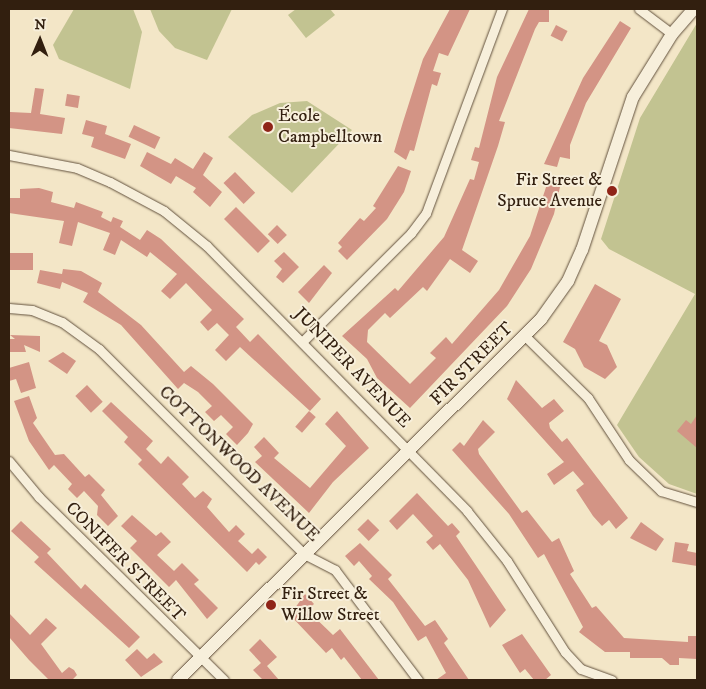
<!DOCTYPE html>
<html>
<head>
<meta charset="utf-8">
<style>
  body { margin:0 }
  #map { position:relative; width:706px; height:689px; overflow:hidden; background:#f3e6c7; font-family:"IM FELL DW Pica",serif }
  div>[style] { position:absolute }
  .green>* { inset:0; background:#c2c391 }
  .building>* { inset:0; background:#d39485; transform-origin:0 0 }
  .roads { filter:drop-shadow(0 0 1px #62513d) drop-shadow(0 0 1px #62513d) }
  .street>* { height:9px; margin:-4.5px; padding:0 4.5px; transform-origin:4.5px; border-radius:4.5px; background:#f7efdb }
  .secondary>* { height:12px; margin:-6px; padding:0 6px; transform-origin:6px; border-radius:6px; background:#f7efdb }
  .dots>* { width:14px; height:14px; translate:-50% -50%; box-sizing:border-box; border:2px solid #f7efdb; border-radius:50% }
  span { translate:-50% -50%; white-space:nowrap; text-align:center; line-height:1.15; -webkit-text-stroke:4px #f7efdb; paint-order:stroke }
  .poi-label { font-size:18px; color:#321f0f }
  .left { translate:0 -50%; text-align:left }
  .right { translate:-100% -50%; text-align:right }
  .street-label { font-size:18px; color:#321f0f }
  .frame { position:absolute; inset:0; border:10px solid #321f0f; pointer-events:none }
  .north { position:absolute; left:15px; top:15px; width:50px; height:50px; -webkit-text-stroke:4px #f7efdb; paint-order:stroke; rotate:1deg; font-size:14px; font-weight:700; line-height:20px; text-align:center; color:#321f0f }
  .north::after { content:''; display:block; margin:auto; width:18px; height:22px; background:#321f0f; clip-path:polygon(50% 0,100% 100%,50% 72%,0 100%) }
</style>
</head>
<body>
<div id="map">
  <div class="green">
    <div style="clip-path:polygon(74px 9px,133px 9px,142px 32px,130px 89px,59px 59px,53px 45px)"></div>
    <div style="clip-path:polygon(150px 9px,232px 9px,207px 60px,175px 48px,159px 31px)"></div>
    <div style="clip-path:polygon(296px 9px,330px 9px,335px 15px,306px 38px,288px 15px)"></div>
    <div style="clip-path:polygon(697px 23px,697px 494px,669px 484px,639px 457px,617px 425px,695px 294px,609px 249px,601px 239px,640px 118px)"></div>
    <div style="clip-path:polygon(307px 101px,352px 130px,292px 193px,228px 137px,252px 115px,280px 103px)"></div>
  </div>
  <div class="building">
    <div style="clip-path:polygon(450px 9px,470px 9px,448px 56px,439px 53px,433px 71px,441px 73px,437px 86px,432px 84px,414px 151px,410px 150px,406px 160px,394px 152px,403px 122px,423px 59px)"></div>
    <div style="clip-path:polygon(529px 9px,549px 9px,549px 22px,539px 22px,535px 29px,499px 121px,505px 122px,498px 146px,462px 250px,478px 261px,470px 273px,450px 259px,427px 291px,423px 287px,390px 318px,385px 313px,368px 330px,367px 342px,410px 384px,436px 358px,430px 353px,446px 337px,452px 344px,499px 290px,530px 236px,550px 175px,562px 178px,554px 214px,531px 269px,507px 306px,410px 408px,377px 378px,367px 359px,342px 336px,395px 288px,398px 291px,444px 237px,470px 179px,474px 180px,479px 162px,471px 160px,475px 147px,479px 148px,497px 77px)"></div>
    <div style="clip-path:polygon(620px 21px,631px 28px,586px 103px,570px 145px,570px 159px,560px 157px,557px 167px,544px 164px,583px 78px)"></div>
    <div style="left:556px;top:25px;width:13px;height:12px;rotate:27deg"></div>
    <div style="clip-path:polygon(35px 88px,44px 89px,40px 114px,65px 118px,62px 134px,9px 128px,10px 112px,31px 113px)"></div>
    <div style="left:67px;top:94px;width:13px;height:12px;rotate:9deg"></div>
    <div style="clip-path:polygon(86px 120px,107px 126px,105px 134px,131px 144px,125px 159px,91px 147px,94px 137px,82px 134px)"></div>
    <div style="left:134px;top:125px;width:29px;height:13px;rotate:25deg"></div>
    <div style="clip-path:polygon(147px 152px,171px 164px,175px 158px,193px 169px,204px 152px,213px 158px,203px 175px,222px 192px,210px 207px,193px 192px,196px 188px,176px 176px,171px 184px,140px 166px)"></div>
    <div style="clip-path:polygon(398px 166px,411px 171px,404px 192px,387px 219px,347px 260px,338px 251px,342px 247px,338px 243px,360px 218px,364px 221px,376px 208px,373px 206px)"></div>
    <div style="left:235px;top:172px;width:29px;height:16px;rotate:46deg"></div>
    <div style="clip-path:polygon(39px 188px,53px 192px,51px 202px,74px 208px,76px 202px,103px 212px,101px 217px,111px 222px,113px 217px,123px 221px,120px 227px,140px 240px,147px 230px,161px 239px,244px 319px,236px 327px,250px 342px,258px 334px,321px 399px,310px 411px,240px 347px,226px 361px,215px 350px,229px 335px,217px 323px,208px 331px,200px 322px,212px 310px,186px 283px,170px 299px,161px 291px,177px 274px,150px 252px,147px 257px,121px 240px,115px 255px,103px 250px,110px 233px,78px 222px,72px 246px,59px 243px,64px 221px,9px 213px,9px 198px,20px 198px,20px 189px)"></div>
    <div style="left:236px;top:207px;width:48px;height:17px;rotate:45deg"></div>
    <div style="left:277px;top:225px;width:14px;height:13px;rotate:45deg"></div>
    <div style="clip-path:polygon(284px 252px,299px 267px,283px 283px,276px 277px,282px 269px,274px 261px)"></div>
    <div style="left:10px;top:253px;width:23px;height:17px"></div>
    <div style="clip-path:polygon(324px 265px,332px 273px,309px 303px,298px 292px)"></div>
    <div style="clip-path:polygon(63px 269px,81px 271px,102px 283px,98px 292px,141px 325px,184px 372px,191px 366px,213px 384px,253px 424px,248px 433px,237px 445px,226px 434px,233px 427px,221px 415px,214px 421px,205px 412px,212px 406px,198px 392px,184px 383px,178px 389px,121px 325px,83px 302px,88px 293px,62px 282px,60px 289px,37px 283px,40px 270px,62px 274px)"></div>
    <div style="clip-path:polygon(595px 284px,621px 299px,599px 341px,607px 345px,617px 367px,605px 379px,584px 367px,575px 349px,563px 342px)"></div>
    <div style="clip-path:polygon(10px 335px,40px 336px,40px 352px,24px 345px,26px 352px,9px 352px,9px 339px,15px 339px)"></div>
    <div style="clip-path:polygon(63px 352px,76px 361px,67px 374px,48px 361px)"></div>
    <div style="clip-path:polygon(29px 362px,36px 388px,21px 393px,16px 379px,9px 381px,9px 368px)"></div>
    <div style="clip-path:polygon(516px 380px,542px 408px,554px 399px,564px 411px,549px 423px,550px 428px,562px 442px,567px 438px,628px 518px,616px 529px,609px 520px,602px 526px,593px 516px,576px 490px,584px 484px,573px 471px,554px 485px,547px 474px,564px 462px,507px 399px)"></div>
    <div style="left:87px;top:385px;width:23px;height:16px;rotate:47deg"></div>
    <div style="clip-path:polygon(29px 396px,37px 418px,33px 423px,55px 455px,64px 454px,85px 477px,89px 474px,105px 490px,101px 495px,118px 516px,108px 526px,97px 515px,98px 506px,84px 491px,77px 498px,68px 489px,72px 484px,54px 465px,49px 470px,29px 441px,14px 401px)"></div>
    <div style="clip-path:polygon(111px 402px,153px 441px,146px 449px,161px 464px,168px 456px,189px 477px,182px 484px,195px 498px,203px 491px,212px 499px,207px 507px,229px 532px,236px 525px,245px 534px,238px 541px,252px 554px,258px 548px,267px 557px,259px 565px,256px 562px,247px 572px,138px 464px,142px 460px,124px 442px,128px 437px,102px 411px)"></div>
    <div style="left:309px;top:411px;width:9px;height:21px;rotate:41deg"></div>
    <div style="clip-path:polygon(337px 411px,369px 448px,333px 482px,309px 513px,255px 462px,262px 456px,254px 447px,264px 437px,279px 453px,274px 458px,310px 488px,346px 446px,325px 424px)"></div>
    <div style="clip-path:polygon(697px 415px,697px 448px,677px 431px,686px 420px,691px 424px)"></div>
    <div style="clip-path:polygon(483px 420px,495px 432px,478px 449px,479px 454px,522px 513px,527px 510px,552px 542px,559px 538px,574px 571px,570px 574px,592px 608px,596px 606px,624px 638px,688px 642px,688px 636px,697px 636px,697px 659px,679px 658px,679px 665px,670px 665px,662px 658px,630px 658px,630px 652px,605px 652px,579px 632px,583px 627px,544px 554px,538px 558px,509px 514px,452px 450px,460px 442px,464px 446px)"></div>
    <div style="clip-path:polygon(417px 493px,448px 526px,452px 523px,460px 532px,456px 536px,506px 610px,490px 628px,468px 580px,440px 544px,433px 550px,426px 542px,433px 536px,413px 514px,397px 530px,389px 521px)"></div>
    <div style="clip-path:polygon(132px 515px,156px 536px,161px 532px,171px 542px,157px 555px,174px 571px,182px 563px,199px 580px,194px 584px,218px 608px,207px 619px,176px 580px,169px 587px,130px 548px,137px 541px,121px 526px)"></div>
    <div style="left:368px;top:519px;width:16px;height:15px;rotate:45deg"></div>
    <div style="clip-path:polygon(21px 521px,51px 549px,47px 553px,81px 589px,85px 584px,140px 637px,129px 648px,34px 562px,39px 557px,11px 531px)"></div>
    <div style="clip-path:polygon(641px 522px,664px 539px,656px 551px,630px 538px)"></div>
    <div style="clip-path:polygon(675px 542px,689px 544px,687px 551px,697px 553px,697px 566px,672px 562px)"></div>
    <div style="clip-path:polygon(360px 543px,392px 575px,388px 579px,425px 626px,435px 620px,448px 639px,444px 643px,469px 680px,436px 680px,446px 673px,426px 636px,418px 641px,393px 602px,369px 579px,372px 576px,359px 561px,354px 566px,345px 556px)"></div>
    <div style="clip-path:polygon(305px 594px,314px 604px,307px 610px,333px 635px,340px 629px,379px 680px,362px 680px,344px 657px,341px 660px,332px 648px,326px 653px,290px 615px)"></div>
    <div style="clip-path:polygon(9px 613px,30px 635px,46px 618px,57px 628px,41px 644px,62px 673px,69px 667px,74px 670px,77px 675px,72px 680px,49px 680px,29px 660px,9px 637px)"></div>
    <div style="clip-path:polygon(522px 634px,551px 675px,545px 680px,534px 680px,525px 669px,520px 673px,502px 645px)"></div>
    <div style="clip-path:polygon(260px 639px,277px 657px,267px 666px,279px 680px,263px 680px,253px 670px,261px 663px,249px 650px)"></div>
    <div style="clip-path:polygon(137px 649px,147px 659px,154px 653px,163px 662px,141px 677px,125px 660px)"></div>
  </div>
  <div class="roads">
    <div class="street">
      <div style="left:639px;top:9px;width:41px;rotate:37.1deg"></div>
      <div style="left:9px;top:155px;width:69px;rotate:10.8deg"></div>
      <div style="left:77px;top:168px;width:36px;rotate:23deg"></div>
      <div style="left:110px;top:182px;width:61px;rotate:28.2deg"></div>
      <div style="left:164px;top:211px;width:55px;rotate:39.1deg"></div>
      <div style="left:207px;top:246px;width:371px;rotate:45.5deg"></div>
      <div style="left:467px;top:511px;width:64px;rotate:51.3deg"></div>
      <div style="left:507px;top:561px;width:108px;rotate:57.5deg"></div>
      <div style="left:565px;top:652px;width:23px;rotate:47deg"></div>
      <div style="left:581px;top:669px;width:33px;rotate:20deg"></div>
      <div style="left:9px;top:308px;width:23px;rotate:5deg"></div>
      <div style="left:32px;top:310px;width:32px;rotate:22deg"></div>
      <div style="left:62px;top:322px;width:46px;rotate:36.1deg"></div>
      <div style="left:99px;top:349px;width:290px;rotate:45deg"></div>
      <div style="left:304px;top:554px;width:35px;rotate:27deg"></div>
      <div style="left:335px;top:570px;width:138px;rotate:53deg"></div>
      <div style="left:526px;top:337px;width:87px;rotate:44.5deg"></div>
      <div style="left:588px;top:398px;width:74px;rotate:56.5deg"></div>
      <div style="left:629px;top:460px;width:45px;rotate:44.1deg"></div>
      <div style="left:661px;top:491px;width:38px;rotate:17deg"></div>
      <div style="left:303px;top:341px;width:153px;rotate:-45deg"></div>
      <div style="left:411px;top:233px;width:25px;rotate:-53deg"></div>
      <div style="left:426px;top:213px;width:218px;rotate:-69.6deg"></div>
      <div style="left:9px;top:461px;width:47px;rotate:50.2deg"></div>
      <div style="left:39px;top:497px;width:260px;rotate:44.7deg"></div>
    </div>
    <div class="secondary">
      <div style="left:178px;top:680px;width:512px;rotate:-44.84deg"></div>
      <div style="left:541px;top:319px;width:47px;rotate:-54.6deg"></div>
      <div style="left:568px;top:281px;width:34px;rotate:-66deg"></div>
      <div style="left:582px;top:250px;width:161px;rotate:-71.6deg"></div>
      <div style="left:633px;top:97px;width:74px;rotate:-58.2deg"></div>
      <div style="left:672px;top:34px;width:33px;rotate:-49deg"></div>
    </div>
  </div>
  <div class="dots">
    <div style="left:268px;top:127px;background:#8f2418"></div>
    <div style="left:612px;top:191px;background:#8f2418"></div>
    <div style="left:271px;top:605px;background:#8f2418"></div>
  </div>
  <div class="poi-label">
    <span class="left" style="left:278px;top:127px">École<br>Campbelltown</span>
    <span class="right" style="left:602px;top:191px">Fir Street &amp;<br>Spruce Avenue</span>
    <span class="left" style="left:281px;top:605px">Fir Street &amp;<br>Willow Street</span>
  </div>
  <div class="street-label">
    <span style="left:472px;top:364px;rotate:-45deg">FIR STREET</span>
    <span style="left:352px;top:368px;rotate:46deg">JUNIPER AVENUE</span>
    <span style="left:239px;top:464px;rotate:44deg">COTTONWOOD AVENUE</span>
    <span style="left:125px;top:562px;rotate:45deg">CONIFER STREET</span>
  </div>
  <div class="frame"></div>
  <div class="north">N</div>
</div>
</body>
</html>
